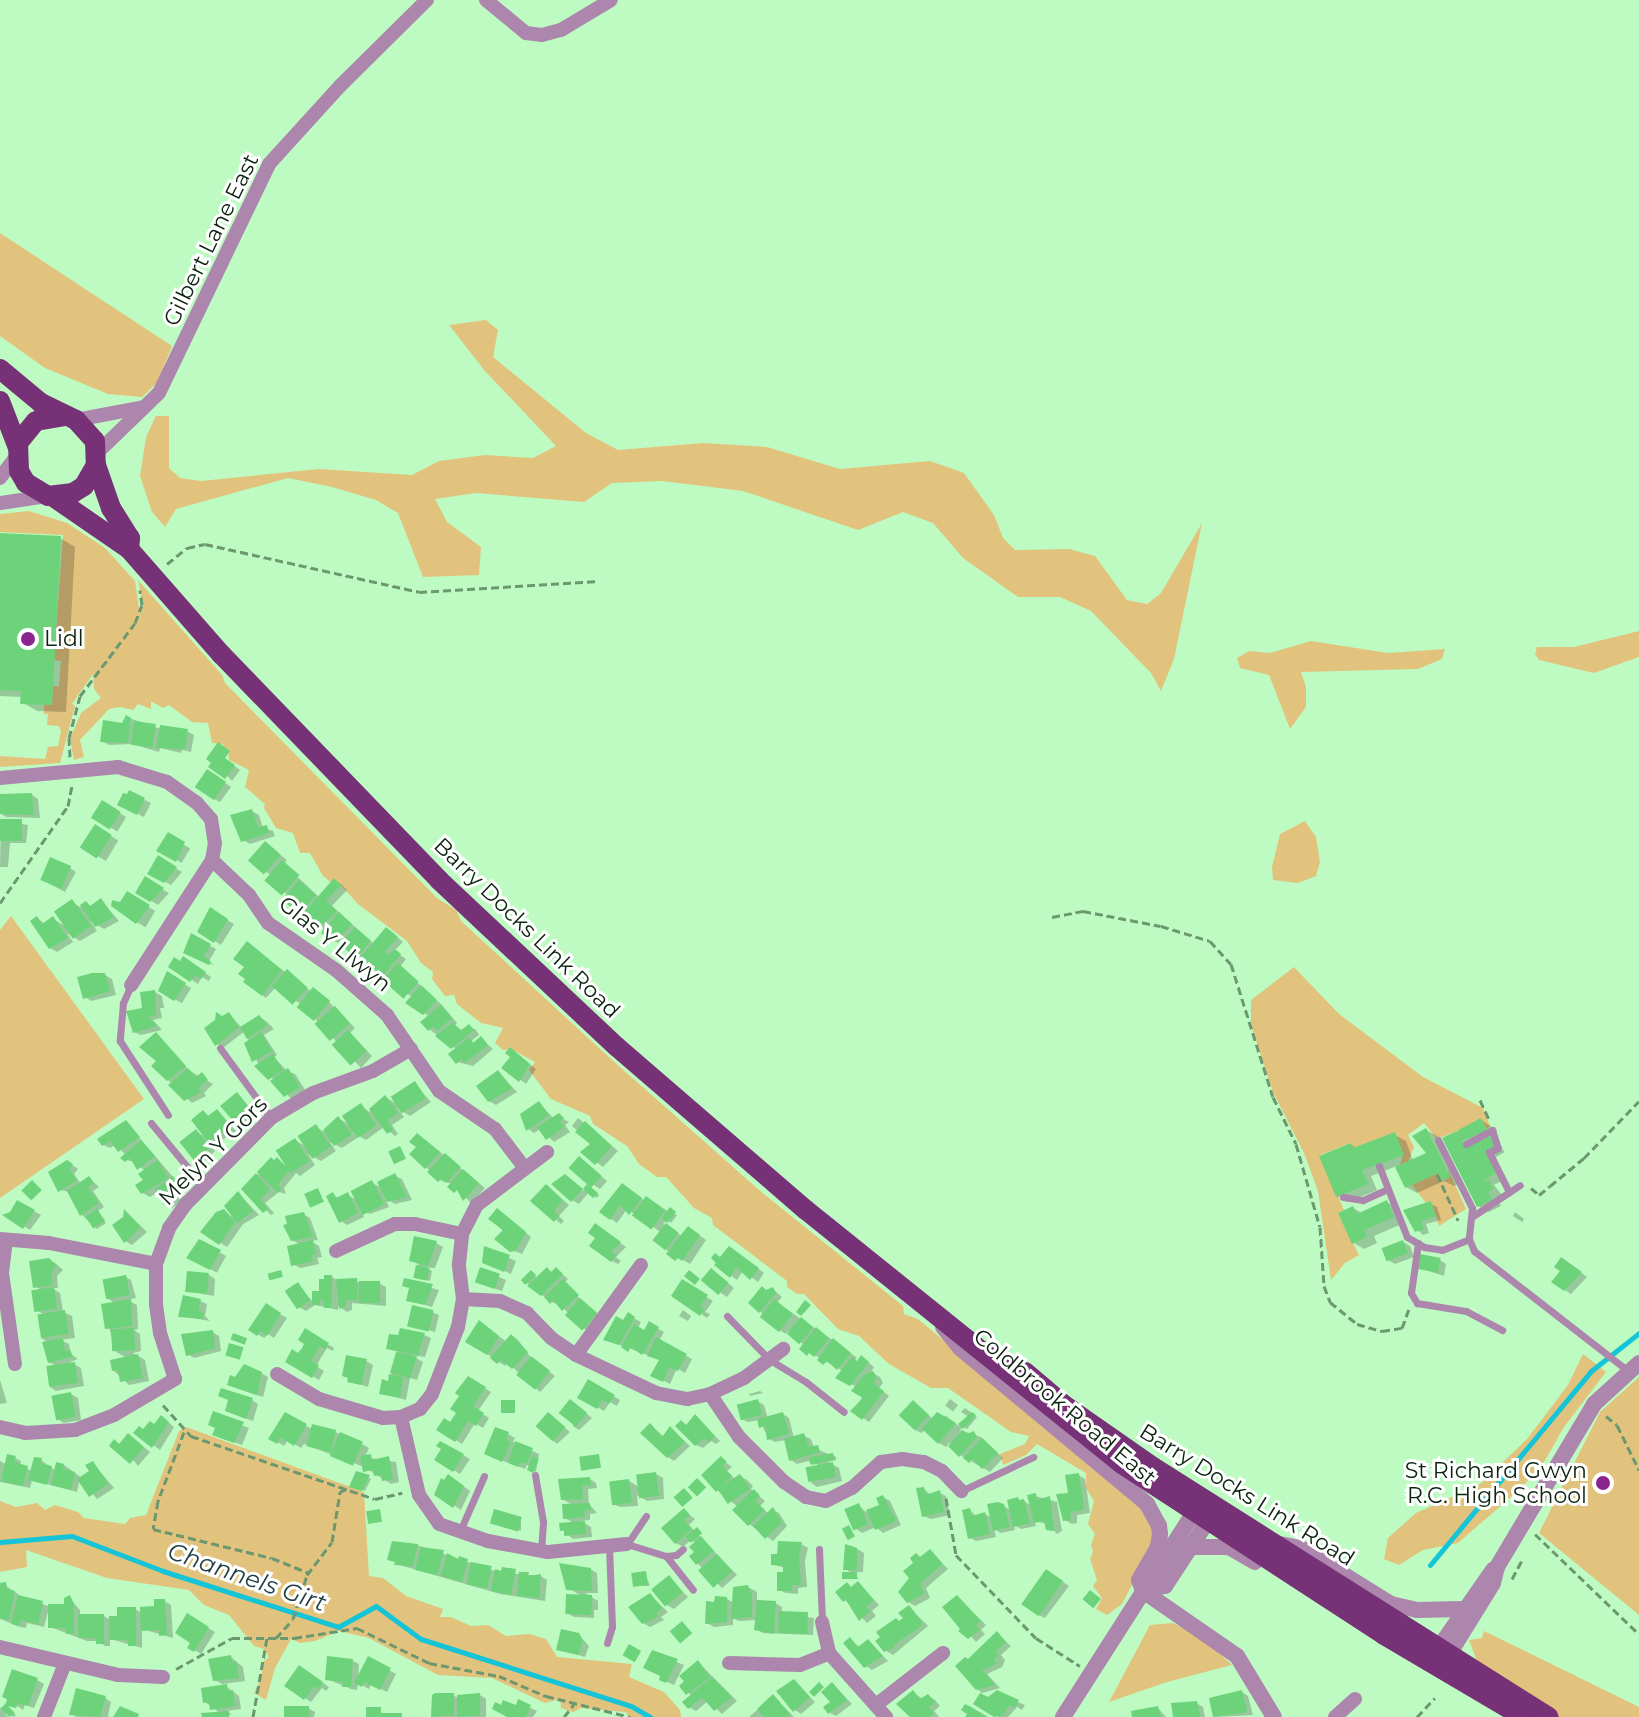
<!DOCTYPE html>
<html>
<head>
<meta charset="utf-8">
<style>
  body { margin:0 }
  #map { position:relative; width:1639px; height:1717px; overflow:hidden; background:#bdfbc2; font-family:Montserrat,sans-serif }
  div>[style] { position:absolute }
  .green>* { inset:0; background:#e2c37d }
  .shadow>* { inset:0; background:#0003; transform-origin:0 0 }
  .stream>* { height:5px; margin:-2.5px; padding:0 2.5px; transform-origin:2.5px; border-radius:2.5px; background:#15c4d6 }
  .building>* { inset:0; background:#6cd37a; transform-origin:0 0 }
  .path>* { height:3px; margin-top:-1.5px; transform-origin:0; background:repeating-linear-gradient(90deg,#6c9870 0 8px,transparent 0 12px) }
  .service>* { height:7px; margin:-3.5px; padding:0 3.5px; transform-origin:3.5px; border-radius:3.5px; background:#ac86ac }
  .minor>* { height:14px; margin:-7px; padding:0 7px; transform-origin:7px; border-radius:7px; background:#ac86ac }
  .tertiary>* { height:16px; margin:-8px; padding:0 8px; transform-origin:8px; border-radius:8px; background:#ac86ac }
  .primary>* { height:20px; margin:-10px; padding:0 10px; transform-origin:10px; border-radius:10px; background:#763177 }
  .dots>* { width:22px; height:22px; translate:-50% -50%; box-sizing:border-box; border:4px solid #fff; border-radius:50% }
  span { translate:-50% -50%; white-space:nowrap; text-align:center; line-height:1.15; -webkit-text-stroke:6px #fff; paint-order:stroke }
  .street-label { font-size:22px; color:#0b230f }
  .poi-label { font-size:22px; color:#0b230f }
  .left { translate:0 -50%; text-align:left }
  .right { translate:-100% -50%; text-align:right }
  .water-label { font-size:24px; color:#1f3e43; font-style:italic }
</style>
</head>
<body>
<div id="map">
  <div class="green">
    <div style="clip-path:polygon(0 233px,172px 346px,157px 383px,142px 397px,108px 394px,45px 368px,0 336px)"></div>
    <div style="clip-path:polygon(486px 320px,498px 330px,493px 357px,586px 433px,618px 450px,703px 443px,767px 447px,840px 469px,930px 461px,964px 473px,994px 515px,1003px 538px,1015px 550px,1069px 549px,1095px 556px,1127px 600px,1147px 604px,1161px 593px,1202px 523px,1174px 659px,1161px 691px,1151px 673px,1091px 611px,1060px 597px,1018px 597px,963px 558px,933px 523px,903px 512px,858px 530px,743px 491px,662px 481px,612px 483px,584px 502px,476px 493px,435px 499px,447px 522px,481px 547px,479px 575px,423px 577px,398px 513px,376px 500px,332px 487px,288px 478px,176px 509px,165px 527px,152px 512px,140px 476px,146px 437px,156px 416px,169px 416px,169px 468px,180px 478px,201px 481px,319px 469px,412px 475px,439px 461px,485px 455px,533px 458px,556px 446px,485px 371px,449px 325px)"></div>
    <div style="clip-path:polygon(29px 511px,67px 523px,105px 548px,135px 581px,140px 615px,143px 605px,138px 580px,222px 675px,225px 683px,437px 898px,456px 910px,461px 921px,611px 1059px,759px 1190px,903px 1306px,904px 1314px,918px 1319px,1142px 1505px,1153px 1526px,1154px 1543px,1122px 1604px,1107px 1615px,1096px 1609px,1102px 1598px,1093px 1586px,1097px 1580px,1090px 1559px,1093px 1552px,1091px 1545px,1095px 1534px,1088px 1524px,1094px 1501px,1086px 1488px,1086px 1473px,1037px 1444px,1026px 1455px,1003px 1465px,1000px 1454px,1025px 1444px,1029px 1436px,1011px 1432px,948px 1388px,931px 1388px,889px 1364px,859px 1336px,838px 1329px,804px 1294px,797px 1294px,787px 1287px,787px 1281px,713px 1225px,712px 1218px,694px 1208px,666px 1177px,657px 1177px,639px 1164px,627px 1146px,593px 1124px,590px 1116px,551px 1099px,529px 1070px,535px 1062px,511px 1049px,503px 1050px,495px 1043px,503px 1028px,481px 1023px,457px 1004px,454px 995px,445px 996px,432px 979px,433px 972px,421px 963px,407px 941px,358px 904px,338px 882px,333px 884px,323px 876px,310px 853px,300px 853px,293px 833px,276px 828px,264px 808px,265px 804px,245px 787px,249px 770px,229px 760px,228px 751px,222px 744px,212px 743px,208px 723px,192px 722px,169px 705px,163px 708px,151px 701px,151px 709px,138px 704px,133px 710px,120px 707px,109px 709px,80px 740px,84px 757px,74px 760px,70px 739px,81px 713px,101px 698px,94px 689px,93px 674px,72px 704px,75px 706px,60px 763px,0 767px,0 756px,45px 759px,48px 747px,58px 746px,61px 732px,59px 726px,47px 725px,48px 714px,44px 714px,44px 705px,52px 705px,53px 686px,59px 686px,61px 661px,54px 660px,63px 535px,0 532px,0 514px)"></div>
    <div style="clip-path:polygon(1639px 631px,1639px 657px,1594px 673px,1539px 660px,1535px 654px,1537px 647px,1574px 647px)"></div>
    <div style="clip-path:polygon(1311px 641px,1388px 653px,1445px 649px,1442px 659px,1418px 669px,1301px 672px,1306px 687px,1306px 707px,1290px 729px,1269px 675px,1240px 668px,1237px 658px,1249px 651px,1270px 653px)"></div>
    <div style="clip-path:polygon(1305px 821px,1316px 837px,1320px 862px,1316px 876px,1298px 883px,1273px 880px,1272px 867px,1280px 834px)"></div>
    <div style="clip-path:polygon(11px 916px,144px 1099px,0 1198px,0 930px)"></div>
    <div style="clip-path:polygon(1294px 967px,1339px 1014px,1423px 1077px,1483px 1108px,1490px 1126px,1487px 1129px,1481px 1119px,1459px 1134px,1457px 1131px,1437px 1139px,1424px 1123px,1408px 1135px,1414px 1147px,1408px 1162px,1400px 1165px,1403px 1155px,1395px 1133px,1353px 1148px,1351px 1143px,1320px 1155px,1344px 1210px,1338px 1213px,1359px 1255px,1345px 1263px,1331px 1280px,1318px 1191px,1304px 1153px,1273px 1092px,1251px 1025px,1251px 1000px)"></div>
    <div style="clip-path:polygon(1448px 1169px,1466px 1209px,1439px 1226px,1436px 1216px,1412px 1185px,1438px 1173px,1442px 1181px,1449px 1177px)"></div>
    <div style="clip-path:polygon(1583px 1354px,1606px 1372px,1564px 1427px,1543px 1464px,1520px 1489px,1458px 1543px,1423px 1550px,1399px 1565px,1384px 1559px,1388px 1538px,1416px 1513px,1479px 1485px,1527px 1439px,1568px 1385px)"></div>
    <div style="clip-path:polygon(1639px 1377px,1639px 1615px,1539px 1533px,1600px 1412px)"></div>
    <div style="clip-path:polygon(186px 1427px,364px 1492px,369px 1576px,383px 1578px,406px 1596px,443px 1609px,440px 1617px,451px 1617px,471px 1626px,488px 1625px,506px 1636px,530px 1634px,546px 1639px,557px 1657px,632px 1664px,629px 1677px,664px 1692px,680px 1710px,681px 1717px,630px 1717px,625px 1712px,581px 1708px,573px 1712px,561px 1708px,560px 1699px,545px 1703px,492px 1678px,438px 1675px,369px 1638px,339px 1631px,315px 1641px,300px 1643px,291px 1639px,275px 1668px,266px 1700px,254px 1693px,261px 1679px,263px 1662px,269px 1657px,264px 1649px,254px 1646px,229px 1615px,204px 1605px,189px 1590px,107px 1578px,26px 1550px,27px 1567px,0 1572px,0 1501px,16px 1507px,37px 1503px,45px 1510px,55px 1505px,78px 1512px,84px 1518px,125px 1524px,130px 1518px,146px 1515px,179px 1431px)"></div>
    <div style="clip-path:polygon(1173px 1623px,1204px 1639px,1232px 1665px,1167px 1682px,1109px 1702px,1150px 1625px)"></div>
    <div style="clip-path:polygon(1484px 1631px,1639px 1707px,1639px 1717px,1558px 1717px,1478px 1664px,1469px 1640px,1482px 1638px)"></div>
  </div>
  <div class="shadow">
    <div style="clip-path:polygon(0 535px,60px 538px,75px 547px,66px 712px,37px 711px,22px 702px,22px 697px,0 696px)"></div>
    <div style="clip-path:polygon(129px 718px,161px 729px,187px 731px,194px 735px,191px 752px,182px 750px,181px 753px,160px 748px,159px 752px,132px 744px,109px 745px,102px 741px)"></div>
    <div style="clip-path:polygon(220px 755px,240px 770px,232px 781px,214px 762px)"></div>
    <div style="clip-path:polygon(214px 775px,231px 787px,220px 802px,214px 799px)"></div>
    <div style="clip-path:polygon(130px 793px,151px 803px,144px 817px,126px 808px)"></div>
    <div style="clip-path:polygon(0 795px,32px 795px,38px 799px,40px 818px,6px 817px,0 813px)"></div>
    <div style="left:103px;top:803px;width:27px;height:17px;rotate:31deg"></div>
    <div style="clip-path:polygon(252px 811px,259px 815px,263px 828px,273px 831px,275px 836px,250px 844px,243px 840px)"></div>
    <div style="clip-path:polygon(1px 821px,28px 825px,26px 843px,10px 843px,8px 867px,0 867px)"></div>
    <div style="left:96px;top:827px;width:26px;height:24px;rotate:31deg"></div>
    <div style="left:168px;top:835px;width:26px;height:17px;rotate:31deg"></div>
    <div style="clip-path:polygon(265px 843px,287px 860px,284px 864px,320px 898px,334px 880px,341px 884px,347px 890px,332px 906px,374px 944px,393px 933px,403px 942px,394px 951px,406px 959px,400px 967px,442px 1005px,457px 1023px,455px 1025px,463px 1031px,469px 1026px,476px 1030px,479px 1035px,471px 1041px,475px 1043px,481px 1039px,493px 1049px,473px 1066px,457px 1062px,457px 1050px,429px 1029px,430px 1017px,408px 1002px,413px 998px,343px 944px,346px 940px,342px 938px,338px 943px,331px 939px,288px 895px,267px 880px,271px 875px,266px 872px)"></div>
    <div style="clip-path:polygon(158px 858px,182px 872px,171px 885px,150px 873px)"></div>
    <div style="clip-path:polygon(70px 868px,76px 872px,65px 892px,41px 879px)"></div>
    <div style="clip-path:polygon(145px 879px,169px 893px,158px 905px,137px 892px)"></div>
    <div style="left:127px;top:894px;width:33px;height:19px;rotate:31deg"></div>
    <div style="clip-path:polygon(101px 900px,119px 921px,104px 929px,90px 921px,97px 931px,80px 941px,67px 933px,73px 942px,57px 952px,50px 948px,37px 918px,45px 924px,53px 919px,67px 927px,72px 902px,80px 907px,86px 903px,92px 907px)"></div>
    <div style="clip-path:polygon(210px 910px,234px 924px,221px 945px,200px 931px)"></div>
    <div style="clip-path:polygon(192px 936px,216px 949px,209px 961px,215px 966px,185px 952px)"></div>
    <div style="clip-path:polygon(265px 957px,312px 992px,320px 993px,355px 1028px,350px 1033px,372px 1056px,361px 1068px,302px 1005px,276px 987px,266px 998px,245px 982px)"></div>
    <div style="clip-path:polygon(181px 963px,190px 963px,211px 977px,209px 981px,202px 977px,198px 984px,171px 966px)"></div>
    <div style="left:168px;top:974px;width:27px;height:18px;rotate:31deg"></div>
    <div style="clip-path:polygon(105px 975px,112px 979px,116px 995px,91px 1001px,85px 997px)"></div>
    <div style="clip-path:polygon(155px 992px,162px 996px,164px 1008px,160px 1008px,162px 1018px,153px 1020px,162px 1030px,141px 1035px,134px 1032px)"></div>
    <div style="clip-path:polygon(229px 1014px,242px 1028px,259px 1017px,266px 1021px,274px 1029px,264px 1035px,277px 1055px,274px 1057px,287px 1071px,295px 1074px,306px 1091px,292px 1100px,274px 1079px,262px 1074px,245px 1031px,223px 1048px,216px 1044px,223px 1018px)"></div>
    <div style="clip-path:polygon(156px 1034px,190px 1071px,213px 1084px,204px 1093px,206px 1096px,192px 1103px,168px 1080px,159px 1061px)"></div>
    <div style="clip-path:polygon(517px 1054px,536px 1069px,526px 1084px,504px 1068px)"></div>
    <div style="clip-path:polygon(498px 1072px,517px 1092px,496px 1105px,489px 1101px)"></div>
    <div style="clip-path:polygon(415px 1084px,431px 1102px,410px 1116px,397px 1108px,404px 1117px,392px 1125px,398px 1134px,395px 1136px,384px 1127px,366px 1140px,352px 1132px,357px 1138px,342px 1148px,330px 1142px,336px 1151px,321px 1161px,308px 1154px,315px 1165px,300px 1176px,296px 1173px,284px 1188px,286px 1194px,279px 1192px,265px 1203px,274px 1213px,271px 1215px,244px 1189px,272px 1160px,289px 1166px,295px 1140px,308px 1148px,316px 1127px,324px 1132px,338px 1118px,353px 1127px,361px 1105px,369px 1112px,385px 1097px,399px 1105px)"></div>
    <div style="clip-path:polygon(237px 1095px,255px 1112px,242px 1125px,236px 1121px)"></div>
    <div style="clip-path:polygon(539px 1103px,555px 1120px,560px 1117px,569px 1122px,565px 1125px,570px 1132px,554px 1142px,540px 1129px,534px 1133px,528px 1129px)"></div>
    <div style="clip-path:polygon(217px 1111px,236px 1131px,216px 1144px,204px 1137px,215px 1151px,203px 1163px,182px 1143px,196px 1132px,208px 1138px,203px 1112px,210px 1117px)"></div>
    <div style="clip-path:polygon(578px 1118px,618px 1151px,603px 1167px,583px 1152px,593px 1144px,572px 1126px)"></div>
    <div style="clip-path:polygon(1481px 1120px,1492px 1127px,1497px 1136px,1492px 1139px,1505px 1152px,1494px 1158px,1506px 1179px,1494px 1185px,1503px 1196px,1497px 1199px,1501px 1206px,1489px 1212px,1478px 1206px,1445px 1139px)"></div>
    <div style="clip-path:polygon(126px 1122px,185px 1191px,182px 1193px,186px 1199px,172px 1208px,158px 1192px,150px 1197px,143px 1193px,145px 1171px,134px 1162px,123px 1159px,126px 1155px,115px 1145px,110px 1148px,103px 1145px)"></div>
    <div style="clip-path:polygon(1426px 1130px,1437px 1136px,1459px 1183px,1454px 1186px,1444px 1181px,1417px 1193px,1406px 1187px,1397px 1166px,1371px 1176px,1377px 1190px,1348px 1202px,1337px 1196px,1351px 1145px,1357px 1148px,1395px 1135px,1406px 1141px,1413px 1161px,1429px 1154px)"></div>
    <div style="clip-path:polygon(424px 1139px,485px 1188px,471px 1203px,452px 1184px,439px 1180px,426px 1167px)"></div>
    <div style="clip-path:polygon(68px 1162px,78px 1169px,74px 1174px,81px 1184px,89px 1178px,99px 1187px,93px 1191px,104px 1207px,98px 1211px,106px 1223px,97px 1229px,81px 1214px,70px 1192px,60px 1190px)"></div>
    <div style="clip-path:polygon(586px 1163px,607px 1181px,600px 1189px,594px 1185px)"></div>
    <div style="clip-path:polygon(395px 1176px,402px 1179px,412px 1200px,395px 1204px,385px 1198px,389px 1207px,370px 1214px,360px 1208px,364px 1217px,347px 1225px,341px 1221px,333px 1195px,340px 1199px,348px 1195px,358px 1201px,372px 1183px,382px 1188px)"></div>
    <div style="clip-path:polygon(572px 1180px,584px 1191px,588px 1186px,599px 1195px,597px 1198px,589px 1192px,579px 1204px,572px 1200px)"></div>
    <div style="clip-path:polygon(629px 1189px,645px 1201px,677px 1215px,671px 1223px,667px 1220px,663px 1224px,682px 1236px,695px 1232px,706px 1240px,690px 1264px,666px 1250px,662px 1233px,627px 1209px,617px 1223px,601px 1212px)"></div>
    <div style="clip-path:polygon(553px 1191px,569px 1205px,559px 1216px,564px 1221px,561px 1224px,533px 1201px)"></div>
    <div style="clip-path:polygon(239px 1194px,259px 1215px,243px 1224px,227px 1247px,203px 1232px,223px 1211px,236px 1219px)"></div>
    <div style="clip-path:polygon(17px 1202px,41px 1215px,30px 1230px,6px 1215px,12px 1213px)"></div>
    <div style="clip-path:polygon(1387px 1202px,1398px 1209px,1404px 1223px,1374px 1236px,1377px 1243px,1364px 1249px,1354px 1243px,1353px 1208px,1362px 1213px)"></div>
    <div style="clip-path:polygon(1431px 1204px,1437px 1207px,1441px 1220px,1426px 1224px,1429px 1233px,1423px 1235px,1410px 1223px,1406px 1211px)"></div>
    <div style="clip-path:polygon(126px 1212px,147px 1232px,132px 1245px,125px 1241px)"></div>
    <div style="clip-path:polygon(1515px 1212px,1524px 1219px,1522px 1222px,1513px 1216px)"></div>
    <div style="clip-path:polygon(303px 1214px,310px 1218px,318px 1240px,311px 1241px,319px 1246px,322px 1257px,317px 1258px,319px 1264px,300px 1268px,293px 1264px,301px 1245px,292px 1240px)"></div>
    <div style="clip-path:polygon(504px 1214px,531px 1237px,522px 1254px,511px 1250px,504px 1232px,491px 1219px)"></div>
    <div style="clip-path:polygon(602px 1230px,626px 1247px,616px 1257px,621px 1261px,618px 1264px,612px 1261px)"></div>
    <div style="left:199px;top:1241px;width:31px;height:19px;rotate:29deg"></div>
    <div style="clip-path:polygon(1403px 1242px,1410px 1246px,1414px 1257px,1395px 1264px,1388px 1260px)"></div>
    <div style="clip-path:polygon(436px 1243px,443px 1247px,435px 1268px,424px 1267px,432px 1271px,430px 1281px,418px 1278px,418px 1264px,411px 1260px)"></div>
    <div style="clip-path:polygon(486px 1248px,516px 1261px,511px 1274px,491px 1265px)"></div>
    <div style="clip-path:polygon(736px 1252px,764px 1273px,758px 1282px,743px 1271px,737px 1280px,716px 1265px)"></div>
    <div style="clip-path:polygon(1440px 1260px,1446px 1264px,1444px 1276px,1419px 1268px)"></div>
    <div style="clip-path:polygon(54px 1262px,63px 1270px,57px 1276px,58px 1288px,52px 1288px,60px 1293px,63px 1312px,72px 1316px,75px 1338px,61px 1340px,69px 1344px,71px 1354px,78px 1359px,70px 1362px,81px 1368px,84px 1386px,56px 1391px,50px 1387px,58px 1367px,49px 1362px,49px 1343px,41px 1338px,45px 1315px,38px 1311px,43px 1291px,35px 1286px,31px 1263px)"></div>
    <div style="clip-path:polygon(1568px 1263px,1587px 1277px,1571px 1294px,1565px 1290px)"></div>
    <div style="clip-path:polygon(481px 1269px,506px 1280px,502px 1291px,482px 1284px)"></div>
    <div style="clip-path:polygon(556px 1269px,568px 1279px,565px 1282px,582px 1301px,602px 1318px,589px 1333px,560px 1305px,551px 1302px,523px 1280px,534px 1274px,538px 1279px)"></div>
    <div style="clip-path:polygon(209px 1275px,215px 1279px,214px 1296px,185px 1291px)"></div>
    <div style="clip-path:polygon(718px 1275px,734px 1288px,727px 1297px,721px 1293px)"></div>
    <div style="clip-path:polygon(124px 1276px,131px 1280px,136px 1298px,128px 1300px,137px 1305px,138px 1329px,134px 1330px,140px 1334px,141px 1351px,133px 1353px,145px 1360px,149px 1381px,129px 1385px,113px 1370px,127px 1358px,116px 1352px,103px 1306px,116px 1304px,107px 1298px)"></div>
    <div style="clip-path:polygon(332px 1277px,338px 1281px,379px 1283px,386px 1287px,386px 1306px,352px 1303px,352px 1310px,347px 1312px,338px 1306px,338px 1310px,315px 1305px,306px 1311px,299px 1307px,298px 1285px,314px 1303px)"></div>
    <div style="clip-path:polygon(406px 1281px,439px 1290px,432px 1307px,409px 1300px,411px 1289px)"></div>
    <div style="clip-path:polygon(682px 1282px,713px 1301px,705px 1312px,710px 1314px,707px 1318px,674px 1295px)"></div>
    <div style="clip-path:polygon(773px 1289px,782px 1297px,777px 1303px,840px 1345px,857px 1358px,854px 1361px,868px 1362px,874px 1367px,871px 1372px,880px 1377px,883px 1383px,879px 1388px,889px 1396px,869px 1422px,853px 1411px,863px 1396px,857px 1387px,838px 1378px,843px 1371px,802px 1348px,804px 1345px,788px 1331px,786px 1334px,779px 1330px,751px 1303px)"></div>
    <div style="clip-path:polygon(200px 1301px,207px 1304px,205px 1316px,210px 1321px,181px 1316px)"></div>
    <div style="clip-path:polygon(266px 1306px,287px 1318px,274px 1338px,268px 1334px,264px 1338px,251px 1330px)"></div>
    <div style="clip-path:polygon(683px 1310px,691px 1316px,688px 1321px,679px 1316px)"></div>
    <div style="clip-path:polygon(432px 1312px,439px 1315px,435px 1332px,410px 1325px)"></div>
    <div style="clip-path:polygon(628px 1315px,641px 1322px,638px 1328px,645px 1332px,650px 1324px,664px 1332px,659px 1341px,692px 1359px,685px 1373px,677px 1368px,670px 1384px,653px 1375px,661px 1360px,612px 1342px)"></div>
    <div style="clip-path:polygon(486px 1327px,507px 1342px,512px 1336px,518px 1340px,532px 1359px,555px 1376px,540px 1392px,508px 1363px,505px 1366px,468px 1341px)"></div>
    <div style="clip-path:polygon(306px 1331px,334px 1348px,333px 1351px,327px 1348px,316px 1366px,324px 1371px,319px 1380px,287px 1361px,304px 1349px)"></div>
    <div style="clip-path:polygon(212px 1332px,219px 1336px,221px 1351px,194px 1358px,188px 1354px)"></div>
    <div style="clip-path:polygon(424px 1335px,431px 1338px,425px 1357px,411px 1355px,423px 1362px,417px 1380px,410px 1378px,406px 1400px,381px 1393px,389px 1383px,398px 1352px,388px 1348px)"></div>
    <div style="clip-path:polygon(366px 1361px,373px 1365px,368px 1387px,349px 1381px)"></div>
    <div style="clip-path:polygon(261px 1373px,268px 1377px,263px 1397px,236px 1388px,236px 1379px)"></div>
    <div style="clip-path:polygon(469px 1378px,491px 1392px,478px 1411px,489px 1418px,483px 1428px,475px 1423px,462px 1444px,439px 1429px,451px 1425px,459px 1412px)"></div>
    <div style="clip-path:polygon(0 1380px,7px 1403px,0 1404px)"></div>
    <div style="clip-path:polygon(589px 1382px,620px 1400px,617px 1406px,610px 1402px,604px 1411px,580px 1397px)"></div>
    <div style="clip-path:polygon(760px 1391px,763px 1393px,750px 1396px,749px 1394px)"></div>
    <div style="clip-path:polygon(71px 1394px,78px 1398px,81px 1420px,64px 1423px,57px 1419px)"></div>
    <div style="left:950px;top:1399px;width:10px;height:8px;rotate:37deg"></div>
    <div style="clip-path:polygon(252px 1400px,258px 1404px,253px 1421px,234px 1414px)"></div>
    <div style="clip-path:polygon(755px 1400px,764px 1405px,768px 1419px,783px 1414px,789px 1418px,794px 1438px,804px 1436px,811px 1439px,814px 1448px,836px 1457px,836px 1460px,828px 1462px,839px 1468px,842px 1481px,817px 1487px,811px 1483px,820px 1467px,812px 1460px,797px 1464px,791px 1460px,786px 1440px,775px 1442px,769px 1439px,759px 1420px,748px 1422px,741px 1419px,757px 1401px)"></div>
    <div style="clip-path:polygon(571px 1401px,592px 1418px,579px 1430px,573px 1426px)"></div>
    <div style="clip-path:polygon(913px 1402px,933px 1419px,946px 1416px,959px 1426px,969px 1417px,961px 1412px,965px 1408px,977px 1417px,967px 1429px,963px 1427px,960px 1430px,981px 1437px,1003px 1458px,990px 1472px,960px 1455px,949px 1443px,946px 1447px,939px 1443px,925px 1429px,922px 1433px,915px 1430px)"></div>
    <div style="clip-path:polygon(214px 1414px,249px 1428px,242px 1445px,221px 1438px)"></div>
    <div style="clip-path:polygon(548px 1414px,570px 1432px,557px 1444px,537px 1425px)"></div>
    <div style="clip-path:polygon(286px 1415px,312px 1429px,335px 1432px,362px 1444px,369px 1448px,365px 1457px,396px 1462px,399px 1482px,391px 1484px,364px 1467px,304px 1444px,301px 1448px,288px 1440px,284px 1446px,271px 1438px)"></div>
    <div style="clip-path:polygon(696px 1417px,720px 1441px,716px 1444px,711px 1441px,703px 1448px,696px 1445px,682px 1422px,688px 1426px)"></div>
    <div style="clip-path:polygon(168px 1422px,174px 1427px,160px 1450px,136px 1432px)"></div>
    <div style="clip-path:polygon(651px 1425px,664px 1437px,671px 1429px,690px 1446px,674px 1461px,668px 1457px)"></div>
    <div style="clip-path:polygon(508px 1434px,515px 1438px,513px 1442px,539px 1454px,536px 1472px,529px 1469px,531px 1466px,527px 1465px,525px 1469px,493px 1457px)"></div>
    <div style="clip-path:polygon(135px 1440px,150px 1452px,138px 1466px,121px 1445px)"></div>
    <div style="clip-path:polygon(441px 1443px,470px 1459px,460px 1474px,436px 1459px,443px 1448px)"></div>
    <div style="clip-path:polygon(15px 1458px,21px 1461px,20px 1466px,32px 1471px,41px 1460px,56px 1471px,64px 1465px,82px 1478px,92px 1472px,93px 1463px,114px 1488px,97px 1499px,80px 1479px,77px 1492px,32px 1480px,30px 1488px,0 1482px,0 1461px,7px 1465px)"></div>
    <div style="clip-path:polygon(721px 1459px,732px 1467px,727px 1471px,736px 1480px,740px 1476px,747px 1480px,753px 1486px,751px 1489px,765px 1501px,760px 1506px,769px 1514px,773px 1510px,779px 1513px,787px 1526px,773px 1541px,749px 1524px,738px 1507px,717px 1490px)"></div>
    <div style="clip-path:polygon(357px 1473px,371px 1479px,365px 1491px,354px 1487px)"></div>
    <div style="clip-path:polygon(656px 1474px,663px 1478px,664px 1499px,647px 1501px,637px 1495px,638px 1506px,620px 1507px,613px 1504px,629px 1481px,639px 1487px)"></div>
    <div style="clip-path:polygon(1078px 1475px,1085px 1479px,1090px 1513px,1077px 1515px,1077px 1523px,1072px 1524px,1065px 1520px)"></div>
    <div style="clip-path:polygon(590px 1479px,596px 1483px,597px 1488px,588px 1489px,589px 1504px,597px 1513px,590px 1514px,590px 1520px,581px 1521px,591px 1527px,592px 1537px,573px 1539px,562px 1530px,575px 1524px,565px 1518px,574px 1506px,562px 1499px)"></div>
    <div style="clip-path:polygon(455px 1480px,470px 1491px,461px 1510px,437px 1494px)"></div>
    <div style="clip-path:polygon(924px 1489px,931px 1495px,940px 1493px,946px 1496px,950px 1515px,931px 1519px,924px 1516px)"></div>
    <div style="clip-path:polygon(1035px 1496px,1057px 1502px,1062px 1531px,1057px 1534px,1048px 1524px,1034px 1521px,1036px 1526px,1021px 1529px,1014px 1525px,1015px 1530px,1001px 1533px,994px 1529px,996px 1537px,976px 1541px,969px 1537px,970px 1510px,977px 1517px,985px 1514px,992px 1518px,1003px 1506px,1011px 1510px,1024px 1501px,1032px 1506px)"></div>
    <div style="clip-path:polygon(883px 1497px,890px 1501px,901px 1525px,883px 1533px,876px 1527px,862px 1533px,856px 1529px,859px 1506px,866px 1512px,882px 1506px)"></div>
    <div style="clip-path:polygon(684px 1511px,695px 1519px,689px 1525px,737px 1575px,722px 1588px,697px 1563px,696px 1543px,691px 1540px,683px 1547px,676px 1543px)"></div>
    <div style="clip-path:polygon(521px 1519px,521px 1531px,494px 1524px)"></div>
    <div style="clip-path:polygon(801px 1544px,808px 1548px,805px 1561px,807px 1587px,798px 1588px,798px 1594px,786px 1593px,779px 1590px,785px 1568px,773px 1564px,779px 1556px)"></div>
    <div style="clip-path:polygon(417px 1545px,498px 1572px,541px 1576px,547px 1580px,545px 1601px,500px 1594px,396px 1564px)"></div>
    <div style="clip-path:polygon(852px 1546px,864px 1553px,863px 1572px,853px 1572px,859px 1579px,844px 1578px,854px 1574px,845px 1569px)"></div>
    <div style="clip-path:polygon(930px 1551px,948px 1569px,926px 1588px,930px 1598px,915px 1606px,908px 1602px,921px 1559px)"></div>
    <div style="clip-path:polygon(590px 1569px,597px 1573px,598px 1593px,585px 1593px,598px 1601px,598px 1610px,594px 1610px,594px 1618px,574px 1617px,567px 1613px,582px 1596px,568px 1588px)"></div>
    <div style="clip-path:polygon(645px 1573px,650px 1586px,636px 1586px)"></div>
    <div style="clip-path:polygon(1053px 1575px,1069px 1586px,1045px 1618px,1039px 1615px)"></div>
    <div style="clip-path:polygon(669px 1578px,688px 1597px,674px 1609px,667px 1605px)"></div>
    <div style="clip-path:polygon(858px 1583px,879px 1605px,872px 1611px,876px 1616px,867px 1623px,845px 1600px)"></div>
    <div style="clip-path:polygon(3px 1584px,21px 1596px,48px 1606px,65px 1606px,73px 1602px,80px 1610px,80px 1616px,104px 1616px,111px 1620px,135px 1609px,142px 1613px,164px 1601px,171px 1605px,173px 1638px,142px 1629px,142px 1648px,110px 1639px,110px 1646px,105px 1646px,98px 1641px,87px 1641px,50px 1627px,48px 1612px,44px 1627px,27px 1623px,26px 1628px,20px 1627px,0 1619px)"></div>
    <div style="clip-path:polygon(750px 1588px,757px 1592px,757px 1602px,775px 1603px,782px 1607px,782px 1613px,814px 1618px,813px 1635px,763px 1633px,756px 1629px,757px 1620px,739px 1621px,733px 1618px,733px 1625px,714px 1627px,707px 1623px,716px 1604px,727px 1599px,734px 1603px,735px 1589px)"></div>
    <div style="clip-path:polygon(650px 1595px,668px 1612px,661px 1617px,664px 1620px,650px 1627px,643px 1623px)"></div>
    <div style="clip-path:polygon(957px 1597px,986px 1625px,981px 1630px,985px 1634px,976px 1642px,945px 1607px)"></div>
    <div style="clip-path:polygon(909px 1607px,928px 1626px,893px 1655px,886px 1651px)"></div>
    <div style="clip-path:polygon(188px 1616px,215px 1632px,201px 1654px,190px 1647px,193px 1642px)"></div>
    <div style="clip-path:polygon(997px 1634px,1011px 1646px,1001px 1655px,1005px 1660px,1002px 1667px,987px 1674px,1000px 1688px,982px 1693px,977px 1689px,969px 1661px)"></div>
    <div style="clip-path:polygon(579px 1635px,589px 1646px,585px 1657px,558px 1649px)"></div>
    <div style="clip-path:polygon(850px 1640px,860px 1647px,868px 1641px,888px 1661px,872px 1670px,866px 1666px)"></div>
    <div style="clip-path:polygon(653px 1652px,684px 1665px,674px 1685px,661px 1679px)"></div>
    <div style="clip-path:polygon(231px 1657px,243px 1667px,245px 1681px,223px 1684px,239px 1696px,241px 1709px,226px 1711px,231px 1714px,227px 1717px,204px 1717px,220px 1713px,205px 1702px,226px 1686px,215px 1680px)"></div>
    <div style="clip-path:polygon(369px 1659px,396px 1674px,387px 1692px,371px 1684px,369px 1689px,358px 1683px,357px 1690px,351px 1689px,327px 1679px,353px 1661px,359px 1664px,358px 1680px)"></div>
    <div style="clip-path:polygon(698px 1662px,737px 1701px,722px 1714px,708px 1701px,696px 1711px,689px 1707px,692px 1696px,681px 1686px)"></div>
    <div style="clip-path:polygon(307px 1671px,329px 1687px,326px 1691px,322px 1688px,311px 1702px,305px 1698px)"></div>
    <div style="clip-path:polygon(37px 1680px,44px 1684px,34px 1708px,25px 1705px,23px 1710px,4px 1696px)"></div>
    <div style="clip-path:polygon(794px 1681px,815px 1702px,801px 1714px,795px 1710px)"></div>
    <div style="clip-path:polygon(833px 1684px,852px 1704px,836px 1716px,830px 1713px,833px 1702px,823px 1691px,816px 1697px,825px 1689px)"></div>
    <div style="clip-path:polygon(1242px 1692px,1248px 1696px,1253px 1715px,1215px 1717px,1211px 1699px)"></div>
    <div style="clip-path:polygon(913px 1693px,923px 1699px,928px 1696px,935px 1700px,940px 1706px,934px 1711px,939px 1717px,911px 1717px)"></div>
    <div style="clip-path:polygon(997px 1693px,1025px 1705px,1022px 1710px,1017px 1707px,1008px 1717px,998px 1717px,976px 1704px)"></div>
    <div style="clip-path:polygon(453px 1695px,459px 1699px,480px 1695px,486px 1699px,486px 1717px,433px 1717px,434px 1697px)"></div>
    <div style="clip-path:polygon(773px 1696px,794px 1717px,749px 1717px)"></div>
    <div style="clip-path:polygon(105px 1698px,111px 1702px,108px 1716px,111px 1717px,77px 1717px,71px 1714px)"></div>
    <div style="clip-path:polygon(519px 1702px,537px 1711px,533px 1717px,510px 1717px)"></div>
    <div style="clip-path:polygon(1196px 1703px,1203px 1707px,1205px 1717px,1175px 1717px)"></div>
    <div style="clip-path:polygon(6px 1706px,16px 1715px,14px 1717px,5px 1713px,8px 1717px,0 1717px,0 1708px)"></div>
    <div style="clip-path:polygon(308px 1708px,315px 1712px,314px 1717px,284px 1717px)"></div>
    <div style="clip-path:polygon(1158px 1708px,1166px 1717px,1134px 1717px)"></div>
  </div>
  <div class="stream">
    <div style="left:0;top:1542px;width:72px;rotate:-4.8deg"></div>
    <div style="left:72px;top:1536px;width:97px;rotate:21deg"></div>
    <div style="left:163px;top:1571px;width:184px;rotate:17.7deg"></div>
    <div style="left:338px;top:1627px;width:43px;rotate:-28.9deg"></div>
    <div style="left:376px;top:1606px;width:56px;rotate:36.3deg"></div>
    <div style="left:421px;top:1639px;width:220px;rotate:17.7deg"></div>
    <div style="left:631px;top:1706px;width:22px;rotate:30deg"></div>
    <div style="left:1430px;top:1565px;width:252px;rotate:-50.3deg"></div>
    <div style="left:1591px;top:1371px;width:61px;rotate:-38.4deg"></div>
  </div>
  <div class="building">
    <div style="clip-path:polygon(0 533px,61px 536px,52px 705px,20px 704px,21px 691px,0 690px)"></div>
    <div style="clip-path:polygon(126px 715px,131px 718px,128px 743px,100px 742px,103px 720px,122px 723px)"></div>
    <div style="left:134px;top:721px;width:22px;height:24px;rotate:8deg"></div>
    <div style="clip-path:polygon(160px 725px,188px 729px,185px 749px,156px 748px)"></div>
    <div style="clip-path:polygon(218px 742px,230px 751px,225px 758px,235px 765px,225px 779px,208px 767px,211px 763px,206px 759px)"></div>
    <div style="left:207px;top:769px;width:23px;height:22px;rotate:34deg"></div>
    <div style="clip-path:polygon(129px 790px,145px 798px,137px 815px,117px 805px,123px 793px,127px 794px)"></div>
    <div style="clip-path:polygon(32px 793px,34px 815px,0 814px,0 794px)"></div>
    <div style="left:102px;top:800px;width:22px;height:21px;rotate:32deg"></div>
    <div style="clip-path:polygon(252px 809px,258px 827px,267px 825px,269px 833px,241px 842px,230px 815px)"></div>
    <div style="left:0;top:819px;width:22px;height:22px"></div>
    <div style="left:95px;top:824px;width:20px;height:28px;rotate:33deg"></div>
    <div style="clip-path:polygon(168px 832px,185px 842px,176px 862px,156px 851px)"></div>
    <div style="left:265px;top:841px;width:21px;height:26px;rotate:41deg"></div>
    <div style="clip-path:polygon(158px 855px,177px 867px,164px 883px,147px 874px)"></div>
    <div style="left:50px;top:857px;width:23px;height:25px;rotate:23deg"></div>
    <div style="left:282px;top:860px;width:23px;height:27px;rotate:41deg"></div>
    <div style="clip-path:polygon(145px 876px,164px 888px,150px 902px,135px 893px)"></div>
    <div style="clip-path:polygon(334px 878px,341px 885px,326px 901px,337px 911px,318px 929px,302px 915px)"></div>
    <div style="left:299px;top:880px;width:23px;height:26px;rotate:41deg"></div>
    <div style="clip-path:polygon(127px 891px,150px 905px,136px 924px,111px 906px,112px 900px,120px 902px)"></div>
    <div style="clip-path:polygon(101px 898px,114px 917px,95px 927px,80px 905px,86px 901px,90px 906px)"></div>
    <div style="left:72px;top:899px;width:33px;height:22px;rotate:55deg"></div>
    <div style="clip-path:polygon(210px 907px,228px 919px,214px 943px,197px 932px)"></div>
    <div style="clip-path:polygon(339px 912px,352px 924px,339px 939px,335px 935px,330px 940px,321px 933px)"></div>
    <div style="clip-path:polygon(37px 916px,42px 924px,53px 916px,68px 938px,49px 949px,30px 921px)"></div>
    <div style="left:355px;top:927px;width:21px;height:23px;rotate:41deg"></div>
    <div style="clip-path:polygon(386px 927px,398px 937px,385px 952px,389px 955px,395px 949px,401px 954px,383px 976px,359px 959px)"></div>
    <div style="clip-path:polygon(191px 933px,211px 944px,204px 956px,211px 962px,209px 965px,183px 953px)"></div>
    <div style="clip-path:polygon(247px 941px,282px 970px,262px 996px,243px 982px,245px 979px,238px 974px,244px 967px,233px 959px)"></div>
    <div style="clip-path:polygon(183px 956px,206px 972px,201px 979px,195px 975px,190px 982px,168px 967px,174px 957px,180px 961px)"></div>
    <div style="left:398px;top:963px;width:28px;height:23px;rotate:42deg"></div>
    <div style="left:287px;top:969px;width:28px;height:23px;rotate:42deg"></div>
    <div style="clip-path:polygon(167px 971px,186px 983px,174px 1001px,158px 991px)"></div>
    <div style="clip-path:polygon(92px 973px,105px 973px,110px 991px,83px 999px,77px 977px)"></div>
    <div style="clip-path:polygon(421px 985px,437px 1000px,423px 1015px,405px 1003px)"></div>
    <div style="left:313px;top:987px;width:22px;height:26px;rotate:39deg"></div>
    <div style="clip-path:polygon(155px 990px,156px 1015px,149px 1017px,157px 1026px,133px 1033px,126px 1011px,142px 1008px,140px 992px)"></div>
    <div style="clip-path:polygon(441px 1005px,452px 1018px,437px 1031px,433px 1026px,428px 1031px,420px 1022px)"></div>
    <div style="left:335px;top:1006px;width:23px;height:27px;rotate:49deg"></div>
    <div style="clip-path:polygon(216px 1012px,222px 1016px,229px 1012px,239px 1027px,215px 1046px,204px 1028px,215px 1020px)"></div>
    <div style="clip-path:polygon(259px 1015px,268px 1025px,247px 1039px,240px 1027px)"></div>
    <div style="clip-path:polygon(453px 1022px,460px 1031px,469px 1024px,474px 1030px,451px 1049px,435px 1036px)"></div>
    <div style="left:348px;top:1030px;width:28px;height:22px;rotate:48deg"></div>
    <div style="clip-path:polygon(156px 1032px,186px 1066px,167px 1081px,151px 1066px,156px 1061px,139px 1047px)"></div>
    <div style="clip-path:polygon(261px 1032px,272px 1051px,252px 1062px,244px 1043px)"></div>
    <div style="clip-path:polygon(481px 1036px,488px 1045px,465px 1063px,461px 1059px,456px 1064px,448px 1054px,469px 1037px,473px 1043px)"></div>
    <div style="clip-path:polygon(510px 1047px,530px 1064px,519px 1082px,501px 1068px,510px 1057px,505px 1053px)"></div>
    <div style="clip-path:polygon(273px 1054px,283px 1070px,268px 1080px,254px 1066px)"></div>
    <div style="clip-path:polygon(188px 1068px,196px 1077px,202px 1072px,208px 1080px,198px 1088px,201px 1092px,184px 1101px,168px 1085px)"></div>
    <div style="clip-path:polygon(288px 1068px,300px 1087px,284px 1097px,270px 1081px)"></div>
    <div style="clip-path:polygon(498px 1070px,512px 1088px,488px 1102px,476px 1086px)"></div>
    <div style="left:415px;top:1081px;width:20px;height:29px;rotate:57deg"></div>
    <div style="clip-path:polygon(237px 1092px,249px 1107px,235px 1123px,220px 1106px)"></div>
    <div style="clip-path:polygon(385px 1095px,398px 1113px,387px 1120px,393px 1130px,387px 1134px,369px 1109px)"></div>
    <div style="clip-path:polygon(539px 1101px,549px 1115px,526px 1131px,520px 1114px)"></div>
    <div style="left:361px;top:1103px;width:27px;height:23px;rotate:56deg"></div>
    <div style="clip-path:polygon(217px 1109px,231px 1126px,208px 1142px,191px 1120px,203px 1110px,208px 1116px)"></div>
    <div style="clip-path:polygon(559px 1113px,564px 1118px,560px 1121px,564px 1127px,546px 1140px,537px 1127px)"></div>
    <div style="clip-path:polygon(338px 1116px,352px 1134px,334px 1146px,323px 1130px)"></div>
    <div style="clip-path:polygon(1481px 1118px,1487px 1130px,1462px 1141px,1466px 1147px,1490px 1136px,1496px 1146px,1485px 1151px,1496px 1173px,1482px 1181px,1489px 1180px,1493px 1189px,1488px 1192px,1492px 1200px,1477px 1207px,1442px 1138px,1457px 1131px,1459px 1134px,1458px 1130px)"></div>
    <div style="clip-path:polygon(126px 1120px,140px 1137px,118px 1152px,110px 1141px,102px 1146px,97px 1139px)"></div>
    <div style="clip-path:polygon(585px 1121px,612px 1146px,595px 1165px,580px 1152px,590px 1144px,575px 1132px)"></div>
    <div style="left:316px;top:1124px;width:27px;height:22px;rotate:57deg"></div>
    <div style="clip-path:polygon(1426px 1128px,1450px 1177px,1442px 1181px,1438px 1173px,1405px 1188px,1395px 1167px,1426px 1153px,1412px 1136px)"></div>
    <div style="left:196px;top:1129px;width:23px;height:21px;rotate:52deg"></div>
    <div style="clip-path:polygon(1395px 1132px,1404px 1155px,1362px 1170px,1368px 1184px,1336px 1197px,1319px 1156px,1351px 1143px,1353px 1148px)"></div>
    <div style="clip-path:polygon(417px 1133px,440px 1152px,425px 1169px,409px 1154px,416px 1147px,409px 1142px)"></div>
    <div style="left:295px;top:1138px;width:27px;height:23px;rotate:57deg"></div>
    <div style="clip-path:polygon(141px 1140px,155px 1156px,137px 1170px,130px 1158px,125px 1162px,120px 1158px)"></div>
    <div style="left:400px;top:1146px;width:14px;height:13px;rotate:65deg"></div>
    <div style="clip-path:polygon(445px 1153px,461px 1167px,446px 1183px,441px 1179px,438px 1182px,427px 1172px)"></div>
    <div style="left:579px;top:1156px;width:30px;height:16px;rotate:41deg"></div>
    <div style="clip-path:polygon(271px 1157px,274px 1160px,277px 1157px,289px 1170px,278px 1184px,281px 1188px,278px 1193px,257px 1172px)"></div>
    <div style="clip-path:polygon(67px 1160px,73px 1164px,69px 1169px,77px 1180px,58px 1192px,48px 1172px)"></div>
    <div style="clip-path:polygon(158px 1160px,168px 1178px,141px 1194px,135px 1185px,143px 1180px,138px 1174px)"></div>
    <div style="clip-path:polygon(463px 1169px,479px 1183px,463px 1201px,457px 1190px,454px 1193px,447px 1187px)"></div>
    <div style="clip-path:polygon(256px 1173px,270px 1190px,260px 1199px,268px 1209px,263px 1213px,241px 1189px)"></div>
    <div style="clip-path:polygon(395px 1173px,407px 1197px,387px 1202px,377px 1182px)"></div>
    <div style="clip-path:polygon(565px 1174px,583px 1189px,587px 1184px,598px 1193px,593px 1198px,583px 1189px,571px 1202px,551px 1184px)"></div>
    <div style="clip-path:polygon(89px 1176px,94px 1183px,88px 1187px,99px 1203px,80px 1216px,67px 1191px)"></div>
    <div style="clip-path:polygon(173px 1176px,180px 1187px,177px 1189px,180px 1195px,164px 1205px,155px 1189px)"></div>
    <div style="left:32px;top:1180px;width:14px;height:15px;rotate:45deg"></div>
    <div style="left:372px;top:1180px;width:27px;height:24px;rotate:63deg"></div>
    <div style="clip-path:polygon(622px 1183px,642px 1198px,629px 1215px,620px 1205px,610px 1220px,599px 1212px)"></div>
    <div style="clip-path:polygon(546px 1184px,563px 1200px,554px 1211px,559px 1216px,554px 1222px,530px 1201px)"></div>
    <div style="left:318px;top:1188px;width:15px;height:15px;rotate:67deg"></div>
    <div style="clip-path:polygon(238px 1191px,253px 1211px,237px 1223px,224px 1206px)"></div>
    <div style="clip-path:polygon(333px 1192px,336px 1198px,348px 1192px,358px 1213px,339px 1223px,326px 1196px)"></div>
    <div style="left:646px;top:1196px;width:24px;height:24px;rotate:36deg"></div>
    <div style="clip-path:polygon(17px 1200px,35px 1210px,23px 1229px,2px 1215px,10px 1212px)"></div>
    <div style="clip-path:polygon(1387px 1200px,1394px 1217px,1364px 1230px,1367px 1237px,1352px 1244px,1338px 1213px,1353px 1206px,1357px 1214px)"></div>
    <div style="clip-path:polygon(1431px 1201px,1436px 1216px,1421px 1221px,1424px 1229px,1415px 1232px,1403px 1210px)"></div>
    <div style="clip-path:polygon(670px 1207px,676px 1212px,667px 1223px,662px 1218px)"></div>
    <div style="clip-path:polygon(497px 1208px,526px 1232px,515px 1251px,510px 1252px,494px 1239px,503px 1230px,488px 1219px)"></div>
    <div style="left:97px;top:1209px;width:14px;height:14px;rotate:56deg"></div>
    <div style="clip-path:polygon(124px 1209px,141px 1227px,124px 1243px,112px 1225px,123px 1217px)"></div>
    <div style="clip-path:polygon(224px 1209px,235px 1222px,219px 1245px,200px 1232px,216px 1212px)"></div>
    <div style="clip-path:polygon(304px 1212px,313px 1237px,291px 1241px,283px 1225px,287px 1224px,285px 1216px)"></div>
    <div style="clip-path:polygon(595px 1223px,621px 1242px,611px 1252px,616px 1255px,611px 1262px,589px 1246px,595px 1238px,588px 1233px)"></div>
    <div style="left:666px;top:1223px;width:16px;height:22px;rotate:38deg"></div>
    <div style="clip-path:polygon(688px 1226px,700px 1235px,682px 1261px,678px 1258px,675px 1261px,666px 1254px)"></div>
    <div style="clip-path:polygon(414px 1236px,437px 1241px,428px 1266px,409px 1261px)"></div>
    <div style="clip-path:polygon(199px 1239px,221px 1250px,210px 1270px,186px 1258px)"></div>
    <div style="clip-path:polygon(313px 1240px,316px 1254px,311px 1255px,313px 1261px,291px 1266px,287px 1246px)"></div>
    <div style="left:1403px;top:1240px;width:14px;height:23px;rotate:69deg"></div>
    <div style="clip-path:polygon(484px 1246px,510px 1255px,504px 1272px,482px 1263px)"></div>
    <div style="clip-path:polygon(729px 1246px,759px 1268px,750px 1280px,736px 1267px,730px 1278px,714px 1265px,716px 1263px,711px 1258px,715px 1253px,720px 1257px)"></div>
    <div style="left:1420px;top:1254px;width:21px;height:15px;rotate:11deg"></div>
    <div style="clip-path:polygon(1561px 1257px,1582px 1272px,1564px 1291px,1551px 1282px,1560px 1271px,1554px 1267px)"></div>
    <div style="clip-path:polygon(49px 1258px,57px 1266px,51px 1272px,52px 1285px,33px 1288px,29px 1261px)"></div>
    <div style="left:416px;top:1265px;width:14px;height:13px;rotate:12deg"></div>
    <div style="left:480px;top:1267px;width:21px;height:16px;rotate:19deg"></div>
    <div style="clip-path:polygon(547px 1267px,551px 1272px,556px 1267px,563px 1274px,541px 1296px,527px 1286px)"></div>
    <div style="left:711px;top:1268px;width:23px;height:16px;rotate:40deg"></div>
    <div style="left:281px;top:1270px;width:7px;height:14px;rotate:74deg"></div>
    <div style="clip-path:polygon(531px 1270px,536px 1275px,525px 1285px,521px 1280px)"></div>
    <div style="left:689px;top:1270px;width:14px;height:8px;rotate:39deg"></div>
    <div style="left:187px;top:1271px;width:22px;height:21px;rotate:5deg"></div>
    <div style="left:126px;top:1275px;width:20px;height:24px;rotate:79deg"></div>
    <div style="clip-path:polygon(324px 1275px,332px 1275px,331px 1308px,324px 1308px,324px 1300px,320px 1300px,320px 1305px,312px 1305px,312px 1291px,319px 1291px,319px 1279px,324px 1279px)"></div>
    <div style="clip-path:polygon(357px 1278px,358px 1300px,346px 1300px,346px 1306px,339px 1309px,336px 1279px)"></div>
    <div style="clip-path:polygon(404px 1278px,433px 1284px,425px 1305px,406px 1301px,409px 1288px,402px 1286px)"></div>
    <div style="clip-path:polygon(563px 1279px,579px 1295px,562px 1311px,553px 1300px,550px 1304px,544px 1297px)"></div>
    <div style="clip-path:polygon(682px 1279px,708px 1295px,700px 1306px,704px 1309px,700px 1316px,671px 1296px)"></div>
    <div style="left:359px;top:1281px;width:21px;height:22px"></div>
    <div style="left:298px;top:1282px;width:22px;height:16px;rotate:56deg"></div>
    <div style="clip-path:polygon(762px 1286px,766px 1290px,773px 1287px,776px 1293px,759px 1313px,748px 1303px)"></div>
    <div style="left:54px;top:1287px;width:22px;height:23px;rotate:82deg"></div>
    <div style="clip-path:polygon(183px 1295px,201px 1299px,198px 1311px,203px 1312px,204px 1319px,178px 1317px)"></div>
    <div style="left:580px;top:1298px;width:23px;height:23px;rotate:41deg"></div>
    <div style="clip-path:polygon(131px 1299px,132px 1326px,105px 1329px,101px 1304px)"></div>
    <div style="left:774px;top:1299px;width:24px;height:23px;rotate:38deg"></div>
    <div style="clip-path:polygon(805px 1300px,811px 1305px,801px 1316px,796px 1312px)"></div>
    <div style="clip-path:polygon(266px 1303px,281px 1313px,267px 1336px,261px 1331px,257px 1336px,248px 1330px)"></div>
    <div style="left:412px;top:1305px;width:22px;height:22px;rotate:13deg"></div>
    <div style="left:65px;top:1310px;width:24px;height:28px;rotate:81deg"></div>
    <div style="clip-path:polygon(628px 1312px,635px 1317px,619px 1345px,603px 1340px,616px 1316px,623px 1320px)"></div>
    <div style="left:801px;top:1317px;width:16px;height:22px;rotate:40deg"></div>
    <div style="clip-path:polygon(479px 1320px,499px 1336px,487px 1355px,465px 1342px)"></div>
    <div style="clip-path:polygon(649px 1321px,659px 1327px,642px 1355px,631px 1347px,628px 1352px,621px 1347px,634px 1324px,644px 1330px)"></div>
    <div style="clip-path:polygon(816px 1327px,829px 1338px,814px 1357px,809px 1353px,807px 1356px,799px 1349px)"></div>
    <div style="left:134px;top:1328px;width:22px;height:23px;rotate:87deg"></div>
    <div style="clip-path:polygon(305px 1328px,329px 1343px,325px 1349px,320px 1346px,311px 1361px,319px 1365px,312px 1378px,285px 1362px,292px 1349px,298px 1353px,302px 1348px,304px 1344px,298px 1340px)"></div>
    <div style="clip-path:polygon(400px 1328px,425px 1333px,418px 1355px,386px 1349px,389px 1334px,398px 1335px)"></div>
    <div style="clip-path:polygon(213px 1330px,215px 1348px,186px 1356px,181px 1334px)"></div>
    <div style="left:233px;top:1333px;width:15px;height:7px;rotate:20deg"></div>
    <div style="clip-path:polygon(511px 1334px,528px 1352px,512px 1369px,501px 1360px,497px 1364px,490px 1358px)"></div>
    <div style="clip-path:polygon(656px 1337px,687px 1354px,678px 1371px,669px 1367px,663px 1382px,650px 1376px,659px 1360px,647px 1356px)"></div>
    <div style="clip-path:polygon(63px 1338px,65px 1351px,70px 1350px,73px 1356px,48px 1363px,42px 1342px)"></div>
    <div style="clip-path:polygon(833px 1338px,851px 1353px,837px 1370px,827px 1361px,823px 1365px,817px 1360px)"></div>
    <div style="left:229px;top:1343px;width:15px;height:13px;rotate:16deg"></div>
    <div style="clip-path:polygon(396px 1352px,417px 1356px,410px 1378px,390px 1373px)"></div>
    <div style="clip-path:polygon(138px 1354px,143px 1378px,120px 1382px,118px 1370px,112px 1371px,110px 1360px)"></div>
    <div style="clip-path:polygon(346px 1355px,367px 1359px,361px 1385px,347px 1382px,348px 1378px,342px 1376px)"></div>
    <div style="clip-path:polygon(861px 1355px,869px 1362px,850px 1386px,835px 1378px,852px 1357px,857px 1361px)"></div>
    <div style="left:531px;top:1356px;width:24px;height:24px;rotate:38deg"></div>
    <div style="left:75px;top:1362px;width:21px;height:29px;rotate:82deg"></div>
    <div style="clip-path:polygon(244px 1364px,262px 1372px,257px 1395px,227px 1385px,230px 1375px,235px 1377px)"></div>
    <div style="clip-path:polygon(873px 1371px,877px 1378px,873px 1383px,884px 1391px,862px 1420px,850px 1411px,863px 1398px,851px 1391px,864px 1375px)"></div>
    <div style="clip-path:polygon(389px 1374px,403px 1377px,400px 1398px,379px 1394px,382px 1379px,388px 1381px)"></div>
    <div style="clip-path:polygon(468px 1376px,486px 1387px,473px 1406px,484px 1413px,476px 1426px,468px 1421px,455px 1442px,436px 1430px,444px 1418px,450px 1422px,456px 1413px,450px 1409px,459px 1396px,455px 1393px)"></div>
    <div style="clip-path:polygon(588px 1379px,615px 1395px,609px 1404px,602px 1400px,597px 1409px,577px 1398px)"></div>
    <div style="clip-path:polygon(221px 1388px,253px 1398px,246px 1419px,225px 1411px,228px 1400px,218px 1396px)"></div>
    <div style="left:71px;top:1392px;width:25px;height:20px;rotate:79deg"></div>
    <div style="left:570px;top:1399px;width:22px;height:18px;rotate:39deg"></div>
    <div style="left:758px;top:1399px;width:16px;height:22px;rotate:75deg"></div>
    <div style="left:501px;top:1400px;width:14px;height:13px"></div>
    <div style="left:913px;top:1400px;width:22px;height:21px;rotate:43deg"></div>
    <div style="clip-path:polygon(213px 1411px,244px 1422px,234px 1443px,212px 1435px,215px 1428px,208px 1425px)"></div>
    <div style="clip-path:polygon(285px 1412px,307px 1424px,294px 1446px,280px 1437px,277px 1444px,268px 1439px)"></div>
    <div style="left:548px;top:1412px;width:23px;height:19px;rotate:41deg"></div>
    <div style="clip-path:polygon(783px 1412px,789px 1434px,767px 1440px,765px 1426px,759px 1428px,757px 1419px)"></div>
    <div style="clip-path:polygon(937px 1412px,956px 1423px,938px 1444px,922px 1429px)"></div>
    <div style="clip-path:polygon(972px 1412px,976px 1415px,963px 1429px,958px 1424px)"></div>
    <div style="clip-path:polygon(695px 1414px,715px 1436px,709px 1442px,704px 1438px,695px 1446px,675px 1426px,681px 1420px,686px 1425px)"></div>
    <div style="clip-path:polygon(161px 1415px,169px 1422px,152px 1448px,133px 1433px,139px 1426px,143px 1429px,150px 1421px,154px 1424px)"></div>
    <div style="clip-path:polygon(650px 1423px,662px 1437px,670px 1426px,685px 1442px,667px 1458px,640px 1433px)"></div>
    <div style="left:312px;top:1424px;width:25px;height:23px;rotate:14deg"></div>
    <div style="clip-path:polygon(495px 1427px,509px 1432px,506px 1440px,511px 1442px,502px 1462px,484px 1454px)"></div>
    <div style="clip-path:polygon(963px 1430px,967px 1434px,974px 1431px,977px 1437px,959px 1457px,948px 1446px)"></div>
    <div style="left:340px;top:1432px;width:25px;height:26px;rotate:23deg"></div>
    <div style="clip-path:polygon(128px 1433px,144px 1447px,130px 1464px,109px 1446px,114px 1439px,119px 1444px)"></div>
    <div style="clip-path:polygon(804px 1433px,809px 1447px,818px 1445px,820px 1452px,789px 1461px,784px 1439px)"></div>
    <div style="clip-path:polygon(982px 1438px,998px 1453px,982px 1469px,973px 1459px,969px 1463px,963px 1458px)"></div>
    <div style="clip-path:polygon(440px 1441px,464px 1454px,453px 1472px,434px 1460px,441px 1449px,436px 1446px)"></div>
    <div style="clip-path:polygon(515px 1441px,533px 1448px,527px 1464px,520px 1462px,518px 1467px,508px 1463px)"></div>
    <div style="clip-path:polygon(833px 1453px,835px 1459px,812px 1465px,809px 1462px,810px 1457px)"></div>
    <div style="clip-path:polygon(7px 1454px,16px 1456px,14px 1462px,28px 1466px,23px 1486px,1px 1481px)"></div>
    <div style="clip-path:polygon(371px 1454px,372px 1460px,389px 1456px,393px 1479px,382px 1481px,381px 1475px,374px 1476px,373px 1470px,363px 1472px,360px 1456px)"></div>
    <div style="left:599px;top:1454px;width:14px;height:20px;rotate:82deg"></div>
    <div style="clip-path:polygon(532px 1456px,539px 1459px,533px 1473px,527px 1470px)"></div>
    <div style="clip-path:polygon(721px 1456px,727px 1462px,722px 1466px,732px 1476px,716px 1492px,701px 1475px)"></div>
    <div style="clip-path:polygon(34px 1457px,42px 1458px,41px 1464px,52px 1466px,47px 1485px,28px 1480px)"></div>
    <div style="clip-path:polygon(93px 1461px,108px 1484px,89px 1497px,77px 1479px,89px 1471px,85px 1465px)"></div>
    <div style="clip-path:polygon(56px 1462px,64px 1464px,63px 1469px,75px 1472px,71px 1490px,51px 1485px)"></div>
    <div style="left:833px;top:1462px;width:15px;height:28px;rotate:79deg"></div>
    <div style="clip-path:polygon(356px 1471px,370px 1475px,362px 1491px,349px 1487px)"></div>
    <div style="left:656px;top:1472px;width:24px;height:20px;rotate:83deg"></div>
    <div style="clip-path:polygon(1079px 1473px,1084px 1510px,1071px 1512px,1070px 1520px,1063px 1521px,1056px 1494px,1068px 1493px,1065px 1475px)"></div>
    <div style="clip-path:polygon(448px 1474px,464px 1486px,453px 1508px,434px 1495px,441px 1478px,444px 1480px)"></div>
    <div style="left:740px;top:1474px;width:18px;height:27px;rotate:56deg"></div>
    <div style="clip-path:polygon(590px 1477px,591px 1485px,582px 1486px,583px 1499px,561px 1500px,558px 1479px)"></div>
    <div style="left:697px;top:1478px;width:13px;height:13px;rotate:45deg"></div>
    <div style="left:629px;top:1479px;width:24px;height:20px;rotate:83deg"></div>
    <div style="clip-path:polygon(924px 1487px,926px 1495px,940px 1490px,944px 1512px,922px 1517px,916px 1488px)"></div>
    <div style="left:684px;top:1488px;width:13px;height:14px;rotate:48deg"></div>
    <div style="clip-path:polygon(754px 1489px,760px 1496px,755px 1501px,765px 1510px,748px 1526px,732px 1510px)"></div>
    <div style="clip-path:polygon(1036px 1493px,1037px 1500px,1050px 1496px,1054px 1531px,1046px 1530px,1044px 1521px,1034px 1523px,1027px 1495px)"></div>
    <div style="clip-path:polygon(883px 1495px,896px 1521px,875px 1530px,866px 1510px,879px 1505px,876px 1498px)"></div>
    <div style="clip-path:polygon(1018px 1497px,1019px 1500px,1024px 1499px,1030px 1523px,1013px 1527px,1007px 1500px)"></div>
    <div style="clip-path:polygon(998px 1502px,1004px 1504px,1010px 1527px,993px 1531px,987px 1504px)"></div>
    <div style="clip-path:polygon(590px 1503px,591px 1510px,584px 1511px,585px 1517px,563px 1519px,562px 1504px)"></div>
    <div style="left:859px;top:1503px;width:23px;height:16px;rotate:67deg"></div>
    <div style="clip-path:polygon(773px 1507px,782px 1522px,765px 1539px,753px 1526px)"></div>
    <div style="clip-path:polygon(684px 1508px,690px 1515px,684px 1520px,692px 1529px,675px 1544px,661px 1528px)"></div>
    <div style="clip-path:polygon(970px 1508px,972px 1516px,985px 1512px,990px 1534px,968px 1539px,962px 1510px)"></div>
    <div style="left:380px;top:1509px;width:13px;height:14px;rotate:81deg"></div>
    <div style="left:494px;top:1509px;width:29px;height:15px;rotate:16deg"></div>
    <div style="clip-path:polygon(585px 1521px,586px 1534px,564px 1536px,564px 1530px,560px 1531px,559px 1523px)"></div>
    <div style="left:849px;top:1525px;width:13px;height:8px;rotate:63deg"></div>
    <div style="left:697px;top:1527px;width:8px;height:15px;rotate:50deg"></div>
    <div style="clip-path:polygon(701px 1536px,714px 1551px,696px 1565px,689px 1556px,694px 1552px,689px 1547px)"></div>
    <div style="clip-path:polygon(392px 1541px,418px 1544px,413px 1566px,394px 1565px,395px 1562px,387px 1560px)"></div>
    <div style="clip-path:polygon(778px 1541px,802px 1542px,799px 1557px,801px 1585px,792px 1585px,792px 1591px,777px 1591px,777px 1572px,783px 1572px,783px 1566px,771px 1565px,771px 1554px,777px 1554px)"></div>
    <div style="clip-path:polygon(845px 1544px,857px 1548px,857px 1570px,843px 1570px)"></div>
    <div style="clip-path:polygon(421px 1547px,444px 1550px,437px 1575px,415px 1570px)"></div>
    <div style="clip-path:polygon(930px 1549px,943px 1564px,920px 1583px,924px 1593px,907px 1603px,898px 1592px,909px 1578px,903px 1571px,913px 1563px,910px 1558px,916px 1553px,920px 1557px)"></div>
    <div style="clip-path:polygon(447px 1553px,458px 1559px,459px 1556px,468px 1559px,462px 1582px,441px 1576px)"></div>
    <div style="left:717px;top:1554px;width:23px;height:25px;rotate:49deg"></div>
    <div style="left:471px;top:1562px;width:21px;height:23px;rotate:11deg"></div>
    <div style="clip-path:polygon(559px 1563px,591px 1568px,592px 1591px,566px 1590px)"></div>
    <div style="clip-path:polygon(502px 1567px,516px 1569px,511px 1595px,491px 1591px,495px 1569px,501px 1571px)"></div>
    <div style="left:1046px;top:1569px;width:21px;height:43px;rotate:35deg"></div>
    <div style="left:646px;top:1571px;width:14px;height:15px;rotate:82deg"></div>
    <div style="clip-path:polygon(519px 1572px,529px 1572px,528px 1576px,541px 1574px,539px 1598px,517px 1596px)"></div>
    <div style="left:842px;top:1572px;width:15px;height:7px"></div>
    <div style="left:669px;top:1575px;width:22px;height:23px;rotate:51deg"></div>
    <div style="clip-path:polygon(858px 1581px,874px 1600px,866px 1607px,870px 1611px,859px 1621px,846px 1600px,843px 1602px,835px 1592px,847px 1582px,851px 1587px)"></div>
    <div style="clip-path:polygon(6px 1582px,7px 1589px,15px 1591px,9px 1620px,0 1618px,0 1583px)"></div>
    <div style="clip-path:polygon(748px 1585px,752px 1595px,752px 1617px,731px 1619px,733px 1587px)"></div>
    <div style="left:1090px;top:1590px;width:14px;height:12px;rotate:39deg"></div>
    <div style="clip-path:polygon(650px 1593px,662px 1608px,656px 1613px,659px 1616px,642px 1624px,628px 1607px)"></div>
    <div style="left:566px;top:1594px;width:26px;height:20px;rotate:2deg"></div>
    <div style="clip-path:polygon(18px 1595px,43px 1601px,38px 1624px,20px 1620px,19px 1626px,11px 1624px)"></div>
    <div style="clip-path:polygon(70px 1595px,74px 1604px,74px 1634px,66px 1634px,66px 1628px,48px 1628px,48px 1604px,64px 1604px,64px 1598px)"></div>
    <div style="clip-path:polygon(957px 1595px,981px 1621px,976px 1625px,980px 1630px,968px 1639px,958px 1631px,960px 1629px,942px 1607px)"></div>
    <div style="clip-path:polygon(715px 1596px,727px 1597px,727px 1622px,705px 1624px,706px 1601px,714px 1602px)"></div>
    <div style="clip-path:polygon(154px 1599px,165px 1599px,167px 1635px,159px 1636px,159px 1630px,141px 1631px,140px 1607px,154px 1606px)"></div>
    <div style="clip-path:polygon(757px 1600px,776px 1601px,774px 1634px,754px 1630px)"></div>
    <div style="clip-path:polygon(909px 1605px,922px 1622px,919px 1628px,893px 1645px,895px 1647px,884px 1652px,875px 1641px,880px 1637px,876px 1632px,896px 1618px,899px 1621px,903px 1618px,898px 1613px)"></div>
    <div style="clip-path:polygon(117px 1607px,136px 1607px,136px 1646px,128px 1646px,128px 1640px,109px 1640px,109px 1616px,117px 1616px)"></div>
    <div style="left:779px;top:1611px;width:29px;height:22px;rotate:2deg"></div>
    <div style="clip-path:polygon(187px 1613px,209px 1627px,194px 1652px,187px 1648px,190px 1643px,175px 1633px)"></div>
    <div style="clip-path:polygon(78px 1614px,104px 1614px,104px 1644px,96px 1644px,96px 1638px,78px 1638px)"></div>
    <div style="left:682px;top:1621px;width:16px;height:16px;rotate:50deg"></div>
    <div style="clip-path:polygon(561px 1629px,579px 1633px,583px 1641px,578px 1655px,556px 1650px)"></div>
    <div style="clip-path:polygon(997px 1631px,1006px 1642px,996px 1651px,999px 1655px,994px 1659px,996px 1664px,982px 1670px,995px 1685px,976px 1690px,955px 1666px,965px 1657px,968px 1659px)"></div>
    <div style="clip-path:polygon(850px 1637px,858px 1647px,868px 1639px,883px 1656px,864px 1668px,843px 1643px)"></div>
    <div style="left:629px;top:1644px;width:14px;height:13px;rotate:30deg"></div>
    <div style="clip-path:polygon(652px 1650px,678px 1659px,666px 1683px,659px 1680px,660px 1676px,643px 1668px)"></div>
    <div style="clip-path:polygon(231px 1655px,232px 1662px,236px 1661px,239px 1678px,213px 1681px,208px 1659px)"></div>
    <div style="clip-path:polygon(327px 1656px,353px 1659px,351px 1687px,342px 1687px,343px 1682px,325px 1680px)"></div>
    <div style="clip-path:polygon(368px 1656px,391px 1668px,380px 1690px,364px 1682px,362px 1687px,354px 1683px)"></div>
    <div style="clip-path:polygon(698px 1660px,710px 1677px,686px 1695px,679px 1686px,684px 1681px,679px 1676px)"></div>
    <div style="clip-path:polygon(299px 1665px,323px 1682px,319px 1689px,314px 1686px,304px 1700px,284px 1686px)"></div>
    <div style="clip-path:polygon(12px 1669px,38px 1678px,28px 1706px,18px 1703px,16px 1708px,8px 1706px,15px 1713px,9px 1717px,1px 1708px,6px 1703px,7px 1699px,2px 1697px)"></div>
    <div style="clip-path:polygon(712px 1677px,732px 1697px,714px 1711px,702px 1697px,688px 1709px,682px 1702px)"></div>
    <div style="clip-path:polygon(794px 1679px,810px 1697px,793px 1712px,776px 1691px)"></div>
    <div style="left:819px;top:1682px;width:7px;height:14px;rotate:45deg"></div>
    <div style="clip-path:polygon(832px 1682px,847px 1700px,828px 1714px,823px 1707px,830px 1702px,821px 1692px)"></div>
    <div style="clip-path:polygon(227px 1684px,228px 1691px,233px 1690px,235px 1706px,210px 1710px,209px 1702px,203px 1703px,201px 1688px)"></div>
    <div style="clip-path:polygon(76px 1688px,106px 1696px,100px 1717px,69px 1715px)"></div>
    <div style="clip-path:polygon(913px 1690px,920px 1699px,928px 1694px,935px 1702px,929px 1707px,934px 1713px,929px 1717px,910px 1717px,896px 1704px)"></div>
    <div style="clip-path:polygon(997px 1690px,1019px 1700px,1015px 1708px,1009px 1705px,1003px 1715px,994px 1717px,973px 1704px,980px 1693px,988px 1697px)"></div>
    <div style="clip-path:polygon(1242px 1690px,1247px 1712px,1213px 1717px,1209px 1698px)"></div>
    <div style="clip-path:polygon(435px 1693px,454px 1693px,454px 1715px,431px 1717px,432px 1695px)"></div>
    <div style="clip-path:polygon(480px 1693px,480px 1715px,457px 1717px,457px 1695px)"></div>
    <div style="clip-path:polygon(773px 1694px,790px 1714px,787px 1717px,764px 1717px,757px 1709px)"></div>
    <div style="clip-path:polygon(518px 1699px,531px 1705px,526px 1717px,507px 1717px,492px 1709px,495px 1702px,501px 1705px,503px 1700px,516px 1705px)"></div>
    <div style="clip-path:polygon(1197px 1701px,1200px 1717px,1173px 1717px,1171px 1703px)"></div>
    <div style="clip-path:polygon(965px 1704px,971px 1707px,988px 1717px,965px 1717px,967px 1714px,961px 1710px)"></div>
    <div style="clip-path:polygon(120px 1706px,139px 1714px,138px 1717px,113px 1717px)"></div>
    <div style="left:284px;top:1706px;width:25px;height:11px"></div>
    <div style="clip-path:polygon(1158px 1706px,1161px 1717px,1132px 1717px,1131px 1711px)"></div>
    <div style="clip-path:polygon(366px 1707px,381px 1707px,381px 1713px,402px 1713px,402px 1717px,366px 1717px)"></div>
    <div style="clip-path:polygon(229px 1711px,229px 1717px,202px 1717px,201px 1713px)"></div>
  </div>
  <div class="path">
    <div style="left:167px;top:564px;width:26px;rotate:-39deg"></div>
    <div style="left:187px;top:548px;width:18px;rotate:-13deg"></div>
    <div style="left:205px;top:544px;width:219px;rotate:12.6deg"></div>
    <div style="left:419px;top:592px;width:180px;rotate:-3.5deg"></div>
    <div style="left:70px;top:757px;width:19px;rotate:-93deg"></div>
    <div style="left:69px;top:738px;width:43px;rotate:-75.3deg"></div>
    <div style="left:80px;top:696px;width:91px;rotate:-53deg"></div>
    <div style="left:135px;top:623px;width:19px;rotate:-69deg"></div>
    <div style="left:142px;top:605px;width:15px;rotate:-98deg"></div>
    <div style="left:0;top:903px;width:118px;rotate:-55deg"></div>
    <div style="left:68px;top:806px;width:21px;rotate:-79deg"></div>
    <div style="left:1052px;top:917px;width:32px;rotate:-11deg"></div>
    <div style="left:1083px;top:911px;width:79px;rotate:10.9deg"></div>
    <div style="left:1161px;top:926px;width:51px;rotate:17deg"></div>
    <div style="left:1210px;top:941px;width:31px;rotate:48deg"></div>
    <div style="left:1231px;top:964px;width:139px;rotate:72.5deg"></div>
    <div style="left:1273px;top:1097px;width:52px;rotate:63.9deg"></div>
    <div style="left:1296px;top:1144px;width:86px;rotate:73.9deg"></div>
    <div style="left:1320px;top:1227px;width:59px;rotate:86.1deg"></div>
    <div style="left:1324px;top:1286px;width:17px;rotate:69deg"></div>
    <div style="left:1330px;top:1302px;width:35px;rotate:39deg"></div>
    <div style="left:1357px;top:1324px;width:26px;rotate:16deg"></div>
    <div style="left:1382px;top:1331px;width:20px;rotate:-9deg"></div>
    <div style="left:1402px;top:1328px;width:20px;rotate:-70deg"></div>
    <div style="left:1480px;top:1100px;width:21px;rotate:65deg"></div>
    <div style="left:1437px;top:1174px;width:51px;rotate:65.5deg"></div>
    <div style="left:1531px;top:1188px;width:11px;rotate:41deg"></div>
    <div style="left:1539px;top:1195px;width:14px;rotate:-39deg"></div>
    <div style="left:1550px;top:1186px;width:44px;rotate:-39.5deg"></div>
    <div style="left:1584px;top:1158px;width:79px;rotate:-46deg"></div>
    <div style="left:163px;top:1405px;width:42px;rotate:47.9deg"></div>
    <div style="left:191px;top:1436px;width:194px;rotate:18.9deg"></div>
    <div style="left:375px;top:1499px;width:28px;rotate:-13deg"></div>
    <div style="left:1606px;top:1416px;width:14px;rotate:39deg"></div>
    <div style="left:1617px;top:1425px;width:50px;rotate:63.9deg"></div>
    <div style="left:184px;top:1432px;width:74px;rotate:110.6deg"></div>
    <div style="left:158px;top:1501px;width:28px;rotate:100deg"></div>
    <div style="left:153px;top:1529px;width:122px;rotate:13.7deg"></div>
    <div style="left:272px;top:1558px;width:40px;rotate:22deg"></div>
    <div style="left:946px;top:1498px;width:58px;rotate:80deg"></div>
    <div style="left:956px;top:1555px;width:115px;rotate:46.1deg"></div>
    <div style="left:1036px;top:1638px;width:52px;rotate:32.5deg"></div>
    <div style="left:1535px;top:1534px;width:144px;rotate:43.9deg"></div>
    <div style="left:1512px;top:1579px;width:24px;rotate:-62deg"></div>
    <div style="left:276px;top:1638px;width:25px;rotate:-48deg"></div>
    <div style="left:293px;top:1619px;width:46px;rotate:-72.3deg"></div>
    <div style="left:307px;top:1575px;width:41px;rotate:-52.9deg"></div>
    <div style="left:332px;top:1542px;width:51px;rotate:-80.9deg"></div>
    <div style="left:340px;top:1492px;width:7px;rotate:-27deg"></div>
    <div style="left:176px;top:1669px;width:64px;rotate:-29deg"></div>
    <div style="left:232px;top:1638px;width:62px"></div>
    <div style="left:294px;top:1638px;width:64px;rotate:-9deg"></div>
    <div style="left:357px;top:1628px;width:80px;rotate:25.9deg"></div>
    <div style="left:429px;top:1663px;width:71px;rotate:10.5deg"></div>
    <div style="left:499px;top:1676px;width:51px;rotate:23.1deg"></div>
    <div style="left:546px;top:1696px;width:87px;rotate:14deg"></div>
    <div style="left:253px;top:1717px;width:80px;rotate:-80deg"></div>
    <div style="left:564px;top:1717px;width:16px;rotate:-52deg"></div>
    <div style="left:1417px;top:1717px;width:26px;rotate:-47deg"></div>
  </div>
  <div class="service">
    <div style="left:131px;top:985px;width:20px;rotate:114deg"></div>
    <div style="left:123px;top:1003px;width:38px;rotate:95deg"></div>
    <div style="left:120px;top:1041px;width:88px;rotate:57deg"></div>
    <div style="left:220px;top:1048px;width:87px;rotate:53.9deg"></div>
    <div style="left:151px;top:1123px;width:82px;rotate:50.5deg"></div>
    <div style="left:1438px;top:1140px;width:76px;rotate:63.4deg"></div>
    <div style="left:1472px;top:1208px;width:31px;rotate:96deg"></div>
    <div style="left:1469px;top:1239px;width:13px;rotate:67deg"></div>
    <div style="left:1474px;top:1251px;width:195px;rotate:37.9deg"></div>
    <div style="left:1466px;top:1144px;width:30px;rotate:-28deg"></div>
    <div style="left:1492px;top:1130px;width:19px;rotate:72deg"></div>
    <div style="left:1498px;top:1148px;width:10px;rotate:156deg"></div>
    <div style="left:1489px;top:1152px;width:45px;rotate:63.4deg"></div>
    <div style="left:1379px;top:1166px;width:76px;rotate:68.5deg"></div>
    <div style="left:1407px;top:1237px;width:20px;rotate:30deg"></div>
    <div style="left:1424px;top:1247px;width:18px;rotate:9deg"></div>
    <div style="left:1442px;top:1250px;width:29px;rotate:-22deg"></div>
    <div style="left:1343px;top:1197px;width:20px;rotate:9deg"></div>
    <div style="left:1363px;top:1200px;width:27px;rotate:-24deg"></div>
    <div style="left:1473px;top:1216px;width:56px;rotate:-33.4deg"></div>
    <div style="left:1418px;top:1243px;width:50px;rotate:98deg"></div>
    <div style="left:1411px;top:1293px;width:12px;rotate:59deg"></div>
    <div style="left:1417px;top:1303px;width:50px;rotate:9.3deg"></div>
    <div style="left:1466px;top:1311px;width:41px;rotate:27.8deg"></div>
    <div style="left:727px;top:1316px;width:62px;rotate:45.7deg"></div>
    <div style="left:770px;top:1360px;width:42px;rotate:31.4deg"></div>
    <div style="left:806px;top:1382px;width:48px;rotate:38.3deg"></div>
    <div style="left:535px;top:1475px;width:48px;rotate:80.3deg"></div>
    <div style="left:543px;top:1522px;width:29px;rotate:94deg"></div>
    <div style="left:961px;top:1491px;width:80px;rotate:-25.3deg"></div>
    <div style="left:646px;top:1516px;width:34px;rotate:124deg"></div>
    <div style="left:627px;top:1544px;width:41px;rotate:17.1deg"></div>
    <div style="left:666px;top:1556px;width:10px;rotate:-6deg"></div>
    <div style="left:676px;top:1555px;width:9px;rotate:-41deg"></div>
    <div style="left:460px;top:1531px;width:60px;rotate:-66.4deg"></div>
    <div style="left:819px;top:1549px;width:73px;rotate:87.6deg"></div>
    <div style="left:666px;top:1556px;width:43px;rotate:51.5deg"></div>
    <div style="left:607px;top:1643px;width:17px;rotate:-73deg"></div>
    <div style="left:612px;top:1627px;width:82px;rotate:-92.1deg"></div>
  </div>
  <div class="minor">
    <div style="left:486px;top:0;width:52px;rotate:39.5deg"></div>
    <div style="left:526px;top:33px;width:16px;rotate:7deg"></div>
    <div style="left:542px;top:35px;width:20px;rotate:-15deg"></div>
    <div style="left:561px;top:30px;width:58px;rotate:-31deg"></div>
    <div style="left:76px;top:420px;width:69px;rotate:-10.8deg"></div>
    <div style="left:97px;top:453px;width:86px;rotate:-44.1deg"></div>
    <div style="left:159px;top:393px;width:254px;rotate:-64.3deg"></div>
    <div style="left:269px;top:164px;width:107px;rotate:-47.7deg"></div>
    <div style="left:341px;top:85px;width:121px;rotate:-44.7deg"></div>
    <div style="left:0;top:478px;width:26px;rotate:-53deg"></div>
    <div style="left:0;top:503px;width:49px;rotate:-8.3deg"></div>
    <div style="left:0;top:778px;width:119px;rotate:-5.3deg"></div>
    <div style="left:118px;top:767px;width:51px;rotate:17deg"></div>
    <div style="left:167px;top:782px;width:37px;rotate:35deg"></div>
    <div style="left:197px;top:803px;width:21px;rotate:49deg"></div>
    <div style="left:211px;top:819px;width:24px;rotate:81deg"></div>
    <div style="left:215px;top:843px;width:17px;rotate:100deg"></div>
    <div style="left:212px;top:860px;width:149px;rotate:122.9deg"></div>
    <div style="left:212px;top:860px;width:51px;rotate:43.4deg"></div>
    <div style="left:249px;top:895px;width:34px;rotate:56deg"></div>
    <div style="left:268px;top:923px;width:83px;rotate:34.7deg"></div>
    <div style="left:336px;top:970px;width:68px;rotate:41.4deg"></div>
    <div style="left:387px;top:1015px;width:92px;rotate:55.6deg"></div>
    <div style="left:439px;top:1091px;width:68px;rotate:34.2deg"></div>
    <div style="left:495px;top:1129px;width:48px;rotate:52.7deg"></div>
    <div style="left:0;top:1239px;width:49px;rotate:4.7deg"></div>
    <div style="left:49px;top:1243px;width:109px;rotate:11.1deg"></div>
    <div style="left:6px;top:1240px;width:33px;rotate:97deg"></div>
    <div style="left:2px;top:1273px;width:92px;rotate:81.9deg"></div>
    <div style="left:336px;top:1251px;width:65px;rotate:-24.6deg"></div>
    <div style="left:395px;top:1224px;width:20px"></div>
    <div style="left:415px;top:1224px;width:48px;rotate:12deg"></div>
    <div style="left:463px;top:1299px;width:37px;rotate:3deg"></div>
    <div style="left:500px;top:1301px;width:30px;rotate:24deg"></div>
    <div style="left:527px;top:1313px;width:35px;rotate:46deg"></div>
    <div style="left:551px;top:1338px;width:30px;rotate:34deg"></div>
    <div style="left:576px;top:1355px;width:89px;rotate:25.4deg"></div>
    <div style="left:656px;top:1393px;width:32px;rotate:11deg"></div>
    <div style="left:687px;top:1399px;width:24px;rotate:-12deg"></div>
    <div style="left:710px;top:1394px;width:38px;rotate:-25deg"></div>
    <div style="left:744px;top:1378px;width:49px;rotate:-36.6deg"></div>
    <div style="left:576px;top:1355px;width:111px;rotate:-54.2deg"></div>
    <div style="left:277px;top:1374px;width:49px;rotate:30.8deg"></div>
    <div style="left:319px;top:1399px;width:67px;rotate:16.5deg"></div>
    <div style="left:383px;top:1418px;width:18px;rotate:-3deg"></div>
    <div style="left:401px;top:1417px;width:21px;rotate:-23deg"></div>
    <div style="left:420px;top:1409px;width:19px;rotate:-51deg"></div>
    <div style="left:432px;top:1394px;width:72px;rotate:-68.8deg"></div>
    <div style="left:458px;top:1327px;width:28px;rotate:-80deg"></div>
    <div style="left:463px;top:1299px;width:35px;rotate:-97deg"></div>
    <div style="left:459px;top:1264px;width:30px;rotate:-84deg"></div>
    <div style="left:462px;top:1234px;width:33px;rotate:-63deg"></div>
    <div style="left:477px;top:1205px;width:88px;rotate:-37.1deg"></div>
    <div style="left:710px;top:1394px;width:52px;rotate:56deg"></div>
    <div style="left:739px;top:1437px;width:64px;rotate:45deg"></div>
    <div style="left:784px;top:1482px;width:27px;rotate:34deg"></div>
    <div style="left:806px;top:1497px;width:20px;rotate:11deg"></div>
    <div style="left:826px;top:1501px;width:29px;rotate:-27deg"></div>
    <div style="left:852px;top:1488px;width:39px;rotate:-42deg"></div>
    <div style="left:881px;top:1462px;width:21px;rotate:-8deg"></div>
    <div style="left:902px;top:1459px;width:22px;rotate:8deg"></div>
    <div style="left:924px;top:1462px;width:20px;rotate:27deg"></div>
    <div style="left:942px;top:1471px;width:28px;rotate:46deg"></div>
    <div style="left:401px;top:1417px;width:80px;rotate:77deg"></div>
    <div style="left:419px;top:1495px;width:35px;rotate:55deg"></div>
    <div style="left:439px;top:1524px;width:52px;rotate:19.1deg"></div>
    <div style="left:488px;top:1541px;width:61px;rotate:10.4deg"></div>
    <div style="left:548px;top:1552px;width:79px;rotate:-5.8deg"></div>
    <div style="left:0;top:1427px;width:26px;rotate:13deg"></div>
    <div style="left:25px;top:1433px;width:50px;rotate:-3.4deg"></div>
    <div style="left:75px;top:1430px;width:42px;rotate:-21deg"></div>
    <div style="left:114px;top:1415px;width:71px;rotate:-30.5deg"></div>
    <div style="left:175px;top:1379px;width:48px;rotate:-108.1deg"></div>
    <div style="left:160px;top:1333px;width:30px;rotate:-98deg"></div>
    <div style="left:156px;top:1303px;width:39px;rotate:-90deg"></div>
    <div style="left:156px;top:1264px;width:38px;rotate:-70deg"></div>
    <div style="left:169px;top:1228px;width:29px;rotate:-55deg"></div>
    <div style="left:186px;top:1204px;width:121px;rotate:-45.3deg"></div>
    <div style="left:271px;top:1118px;width:49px;rotate:-30.8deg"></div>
    <div style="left:313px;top:1093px;width:64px;rotate:-20.1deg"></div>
    <div style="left:373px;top:1071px;width:44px;rotate:-30.1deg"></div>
    <div style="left:822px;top:1622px;width:32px;rotate:77deg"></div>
    <div style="left:0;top:1647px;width:121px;rotate:13.3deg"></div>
    <div style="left:118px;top:1675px;width:45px;rotate:2.5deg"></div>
    <div style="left:829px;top:1653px;width:86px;rotate:48.3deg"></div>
    <div style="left:729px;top:1663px;width:71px;rotate:1.6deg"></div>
    <div style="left:800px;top:1665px;width:31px;rotate:-22deg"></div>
    <div style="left:876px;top:1705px;width:85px;rotate:-37.8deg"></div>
    <div style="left:44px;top:1717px;width:58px;rotate:-68.7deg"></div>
    <div style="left:1335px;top:1717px;width:27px;rotate:-42deg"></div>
  </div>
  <div class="tertiary">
    <div style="left:943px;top:1327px;width:27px;rotate:51deg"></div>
    <div style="left:960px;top:1348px;width:244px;rotate:39.8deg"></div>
    <div style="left:1147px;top:1504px;width:25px;rotate:61deg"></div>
    <div style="left:1159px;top:1526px;width:8px;rotate:83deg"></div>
    <div style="left:1160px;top:1534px;width:13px;rotate:99deg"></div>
    <div style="left:1158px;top:1547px;width:38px;rotate:120deg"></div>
    <div style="left:1139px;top:1580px;width:12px;rotate:70deg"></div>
    <div style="left:1280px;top:1544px;width:21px;rotate:11deg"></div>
    <div style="left:1301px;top:1548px;width:106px;rotate:31.9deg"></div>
    <div style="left:1391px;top:1604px;width:27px;rotate:13deg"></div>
    <div style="left:1417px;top:1610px;width:46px;rotate:-1.2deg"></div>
    <div style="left:1190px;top:1547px;width:39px"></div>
    <div style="left:1229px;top:1547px;width:30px;rotate:30deg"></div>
    <div style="left:1143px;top:1591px;width:114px;rotate:34.7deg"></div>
    <div style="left:1237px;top:1656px;width:71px;rotate:58.8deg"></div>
    <div style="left:1143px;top:1591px;width:23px;rotate:-13deg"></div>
    <div style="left:1165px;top:1586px;width:87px;rotate:-56.7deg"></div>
    <div style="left:1433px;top:1656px;width:105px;rotate:-55.1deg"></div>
    <div style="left:1443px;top:1664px;width:95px;rotate:-58.3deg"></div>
    <div style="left:1493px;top:1583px;width:16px;rotate:-76deg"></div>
    <div style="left:1497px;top:1567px;width:190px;rotate:-59.2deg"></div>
    <div style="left:1594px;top:1404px;width:61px;rotate:-42.3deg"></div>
    <div style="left:1063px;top:1717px;width:254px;rotate:-57.4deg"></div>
  </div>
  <div class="primary">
    <div style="left:0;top:369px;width:53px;rotate:39.7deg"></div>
    <div style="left:41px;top:403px;width:39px;rotate:26deg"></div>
    <div style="left:76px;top:420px;width:28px;rotate:48deg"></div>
    <div style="left:95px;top:441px;width:24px;rotate:88deg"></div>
    <div style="left:96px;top:465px;width:24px;rotate:120deg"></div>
    <div style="left:84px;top:486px;width:13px;rotate:148deg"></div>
    <div style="left:73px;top:493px;width:25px;rotate:173deg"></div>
    <div style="left:48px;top:496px;width:26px;rotate:-149deg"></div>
    <div style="left:26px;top:483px;width:14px;rotate:-120deg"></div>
    <div style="left:19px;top:471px;width:28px;rotate:-92deg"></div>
    <div style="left:18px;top:443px;width:28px;rotate:-51deg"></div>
    <div style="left:36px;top:421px;width:27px;rotate:-10deg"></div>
    <div style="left:0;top:401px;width:50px;rotate:69deg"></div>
    <div style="left:96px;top:465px;width:46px;rotate:70.8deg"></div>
    <div style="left:111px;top:508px;width:36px;rotate:58deg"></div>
    <div style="left:130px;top:538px;width:11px;rotate:95deg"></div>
    <div style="left:52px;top:496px;width:93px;rotate:34.5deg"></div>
    <div style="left:129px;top:549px;width:140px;rotate:48.8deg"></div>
    <div style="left:221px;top:654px;width:314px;rotate:46deg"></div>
    <div style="left:439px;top:880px;width:244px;rotate:43.2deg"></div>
    <div style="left:617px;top:1047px;width:250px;rotate:40.8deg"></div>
    <div style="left:806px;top:1210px;width:405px;rotate:38.8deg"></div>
    <div style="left:1122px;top:1464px;width:313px;rotate:33.1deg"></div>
    <div style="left:1384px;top:1635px;width:161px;rotate:30.5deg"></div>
    <div style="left:1025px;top:1372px;width:51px;rotate:40.2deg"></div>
    <div style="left:1064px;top:1405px;width:108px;rotate:34.9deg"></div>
    <div style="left:1153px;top:1467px;width:468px;rotate:32.3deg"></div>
  </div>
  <div class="dots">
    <div style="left:28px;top:639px;background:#8a258d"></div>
    <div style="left:1603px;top:1483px;background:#8a258d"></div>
  </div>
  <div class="street-label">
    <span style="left:211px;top:240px;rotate:-64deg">Gilbert Lane East</span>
    <span style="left:527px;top:928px;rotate:44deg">Barry Docks Link Road</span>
    <span style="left:335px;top:944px;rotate:39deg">Glas Y Llwyn</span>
    <span style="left:213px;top:1151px;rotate:-45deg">Melyn Y Gors</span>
    <span style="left:1065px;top:1407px;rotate:40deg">Coldbrook Road East</span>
    <span style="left:1247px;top:1495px;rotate:32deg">Barry Docks Link Road</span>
  </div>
  <div class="poi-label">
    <span class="left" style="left:44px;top:639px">Lidl</span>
    <span class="right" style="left:1587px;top:1483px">St Richard Gwyn<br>R.C. High School</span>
  </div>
  <div class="water-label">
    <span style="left:247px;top:1577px;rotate:19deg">Channels Girt</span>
  </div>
</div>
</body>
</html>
